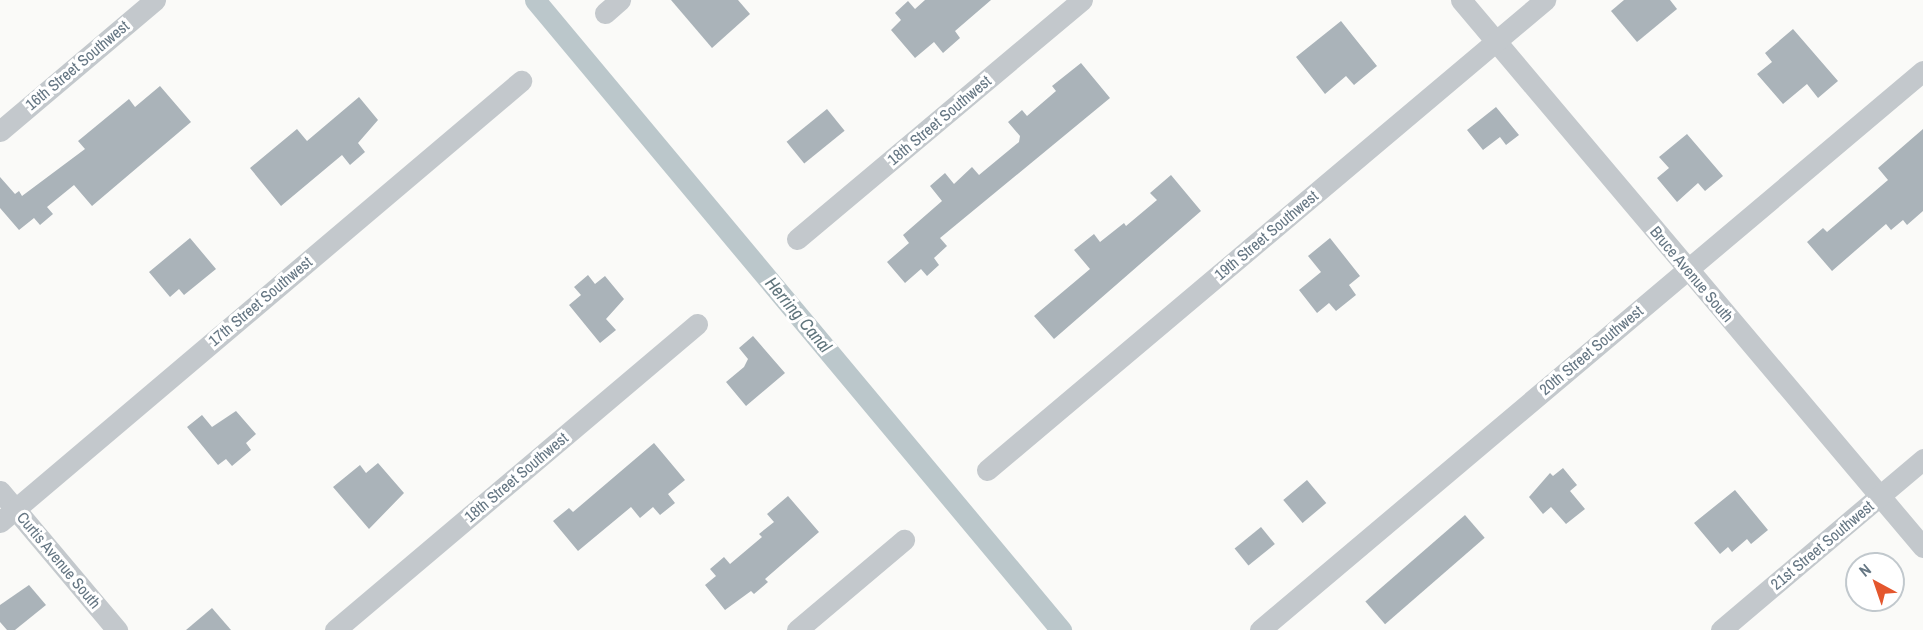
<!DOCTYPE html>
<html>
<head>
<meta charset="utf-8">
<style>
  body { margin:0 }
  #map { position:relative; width:1923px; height:630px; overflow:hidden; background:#fafaf8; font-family:"Archivo Narrow",sans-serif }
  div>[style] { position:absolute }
  .canal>* { height:21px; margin:-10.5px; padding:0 10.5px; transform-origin:10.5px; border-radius:10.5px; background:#bbc7cb }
  .building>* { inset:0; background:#aab3b9; transform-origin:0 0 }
  .street>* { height:21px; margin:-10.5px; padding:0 10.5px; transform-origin:10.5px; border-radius:10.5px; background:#c3c8cc }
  span { translate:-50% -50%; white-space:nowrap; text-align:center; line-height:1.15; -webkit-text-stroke:6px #fff; paint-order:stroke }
  .street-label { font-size:16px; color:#657683 }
  .water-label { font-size:18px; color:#60757c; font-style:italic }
  .north { position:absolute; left:1845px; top:552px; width:60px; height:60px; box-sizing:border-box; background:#fff; border:2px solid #c1c8cd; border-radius:50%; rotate:320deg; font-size:16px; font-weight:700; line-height:24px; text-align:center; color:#657683 }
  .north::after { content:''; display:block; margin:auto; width:21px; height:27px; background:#e4572e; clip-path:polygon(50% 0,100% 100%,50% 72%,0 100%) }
</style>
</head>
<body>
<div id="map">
  <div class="canal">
    <div style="left:535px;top:0;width:821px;rotate:50.14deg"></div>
  </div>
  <div class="building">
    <div style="clip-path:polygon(671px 0,738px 0,750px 14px,712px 48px)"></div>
    <div style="clip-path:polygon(925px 0,991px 0,955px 31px,960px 38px,943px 53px,934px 42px,915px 58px,891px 30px,901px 20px,895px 13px,908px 1px,915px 9px)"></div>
    <div style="clip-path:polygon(1624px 0,1670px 0,1677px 9px,1637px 42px,1611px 11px)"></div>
    <div style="clip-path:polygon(1341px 21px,1377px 66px,1354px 85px,1346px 76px,1325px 94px,1296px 57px)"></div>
    <div style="clip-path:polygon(1793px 29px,1838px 81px,1818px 98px,1807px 84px,1783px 104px,1757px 74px,1772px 62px,1765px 53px)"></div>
    <div style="clip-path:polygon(1081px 63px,1110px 98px,940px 238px,947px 246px,934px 258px,939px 265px,927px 276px,921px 269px,905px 283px,887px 262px,909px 243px,903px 235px,942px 201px,930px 186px,945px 173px,954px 184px,972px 167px,979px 175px,1019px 142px,1020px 136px,1008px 122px,1022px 110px,1027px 116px,1056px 91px,1052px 86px)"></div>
    <div style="clip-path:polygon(160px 86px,191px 122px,92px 206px,74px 185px,47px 207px,53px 214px,40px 225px,34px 218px,19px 230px,0 208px,0 177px,15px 194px,19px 191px,22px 196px,85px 149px,78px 141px,129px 99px,135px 107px)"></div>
    <div style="clip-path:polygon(359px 97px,378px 120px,358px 143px,365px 152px,350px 165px,342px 155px,281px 206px,250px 168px,297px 129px,307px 141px)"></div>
    <div style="clip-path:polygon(1496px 107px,1519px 135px,1506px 145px,1500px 137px,1483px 150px,1467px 130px)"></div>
    <div style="left:827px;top:109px;width:28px;height:52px;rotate:51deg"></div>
    <div style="clip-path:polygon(1923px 129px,1923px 211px,1907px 225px,1903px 220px,1891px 230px,1886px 224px,1832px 271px,1807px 242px,1823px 228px,1827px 232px,1888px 180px,1878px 168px)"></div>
    <div style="clip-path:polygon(1687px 134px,1723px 176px,1705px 191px,1698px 183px,1677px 202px,1657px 178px,1669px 168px,1659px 157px)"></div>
    <div style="clip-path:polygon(1171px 175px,1201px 211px,1054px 339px,1034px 316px,1090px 269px,1074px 250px,1094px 234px,1100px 242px,1124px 223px,1126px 226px,1157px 200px,1150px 193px)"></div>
    <div style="clip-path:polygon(190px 238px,216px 269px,184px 295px,179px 289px,170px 297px,149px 272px)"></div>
    <div style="clip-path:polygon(1330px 238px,1360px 276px,1349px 285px,1356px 295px,1336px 311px,1329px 303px,1317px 313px,1299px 290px,1321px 272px,1308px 256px)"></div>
    <div style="clip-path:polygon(588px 275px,595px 284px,605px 276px,624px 299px,606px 319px,616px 330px,600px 343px,569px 305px,581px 295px,574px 287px)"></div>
    <div style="clip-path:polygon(753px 336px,785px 373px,746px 406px,726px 382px,744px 367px,748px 359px,739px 348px)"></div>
    <div style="clip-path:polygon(236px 411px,256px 434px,246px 443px,251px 450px,232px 466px,226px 459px,218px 465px,187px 427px,202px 415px,212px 427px)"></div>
    <div style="clip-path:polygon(654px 443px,685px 480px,668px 494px,675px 503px,660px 515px,653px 507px,640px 518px,631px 507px,578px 551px,553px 521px,569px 508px,573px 512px)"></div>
    <div style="clip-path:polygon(378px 463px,404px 493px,369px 529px,333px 487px,360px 465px,366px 473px)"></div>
    <div style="clip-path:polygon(1563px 468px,1577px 485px,1570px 491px,1585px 509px,1566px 524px,1551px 507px,1543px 514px,1529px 497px,1550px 473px,1553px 476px)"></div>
    <div style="left:1307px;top:480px;width:30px;height:31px;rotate:50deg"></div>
    <div style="clip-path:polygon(1735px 490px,1768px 530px,1751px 544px,1747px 539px,1732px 552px,1728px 547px,1720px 554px,1694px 523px)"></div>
    <div style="clip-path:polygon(788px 496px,819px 532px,765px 579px,768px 582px,754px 594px,751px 591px,725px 610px,705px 585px,716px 576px,710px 569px,724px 557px,730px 564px,762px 537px,759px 534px,774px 522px,767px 514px)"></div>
    <div style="left:1465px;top:515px;width:30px;height:132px;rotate:49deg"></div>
    <div style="left:1261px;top:527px;width:22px;height:34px;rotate:51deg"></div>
    <div style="clip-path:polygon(29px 585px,46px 605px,15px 630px,7px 630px,0 622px,0 605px)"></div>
    <div style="clip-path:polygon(212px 608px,231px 630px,186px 630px)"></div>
  </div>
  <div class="street">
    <div style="left:1461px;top:0;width:716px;rotate:49.82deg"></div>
    <div style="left:605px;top:13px;width:20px;rotate:-41deg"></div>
    <div style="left:0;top:131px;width:203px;rotate:-40.2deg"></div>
    <div style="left:797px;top:239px;width:372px;rotate:-40deg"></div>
    <div style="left:987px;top:470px;width:730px;rotate:-40.11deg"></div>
    <div style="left:0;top:491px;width:182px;rotate:49.9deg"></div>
    <div style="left:0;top:522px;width:683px;rotate:-40.25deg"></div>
    <div style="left:335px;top:630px;width:474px;rotate:-40.2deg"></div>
    <div style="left:797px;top:630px;width:140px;rotate:-40.1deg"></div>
    <div style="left:1260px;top:630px;width:867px;rotate:-40.14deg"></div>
    <div style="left:1721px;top:630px;width:265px;rotate:-40.2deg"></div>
  </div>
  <div class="street-label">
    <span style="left:77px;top:65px;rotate:-40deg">16th Street Southwest</span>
    <span style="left:939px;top:120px;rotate:-40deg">18th Street Southwest</span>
    <span style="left:1266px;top:235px;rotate:-40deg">19th Street Southwest</span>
    <span style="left:1692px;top:274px;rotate:50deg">Bruce Avenue South</span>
    <span style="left:260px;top:301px;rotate:-40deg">17th Street Southwest</span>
    <span style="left:1591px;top:350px;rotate:-40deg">20th Street Southwest</span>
    <span style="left:516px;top:477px;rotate:-40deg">18th Street Southwest</span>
    <span style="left:1822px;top:545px;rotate:-40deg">21st Street Southwest</span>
    <span style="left:59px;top:560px;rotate:50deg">Curtis Avenue South</span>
  </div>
  <div class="water-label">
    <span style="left:798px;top:315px;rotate:50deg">Herring Canal</span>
  </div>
  <div class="north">N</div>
</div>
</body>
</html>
